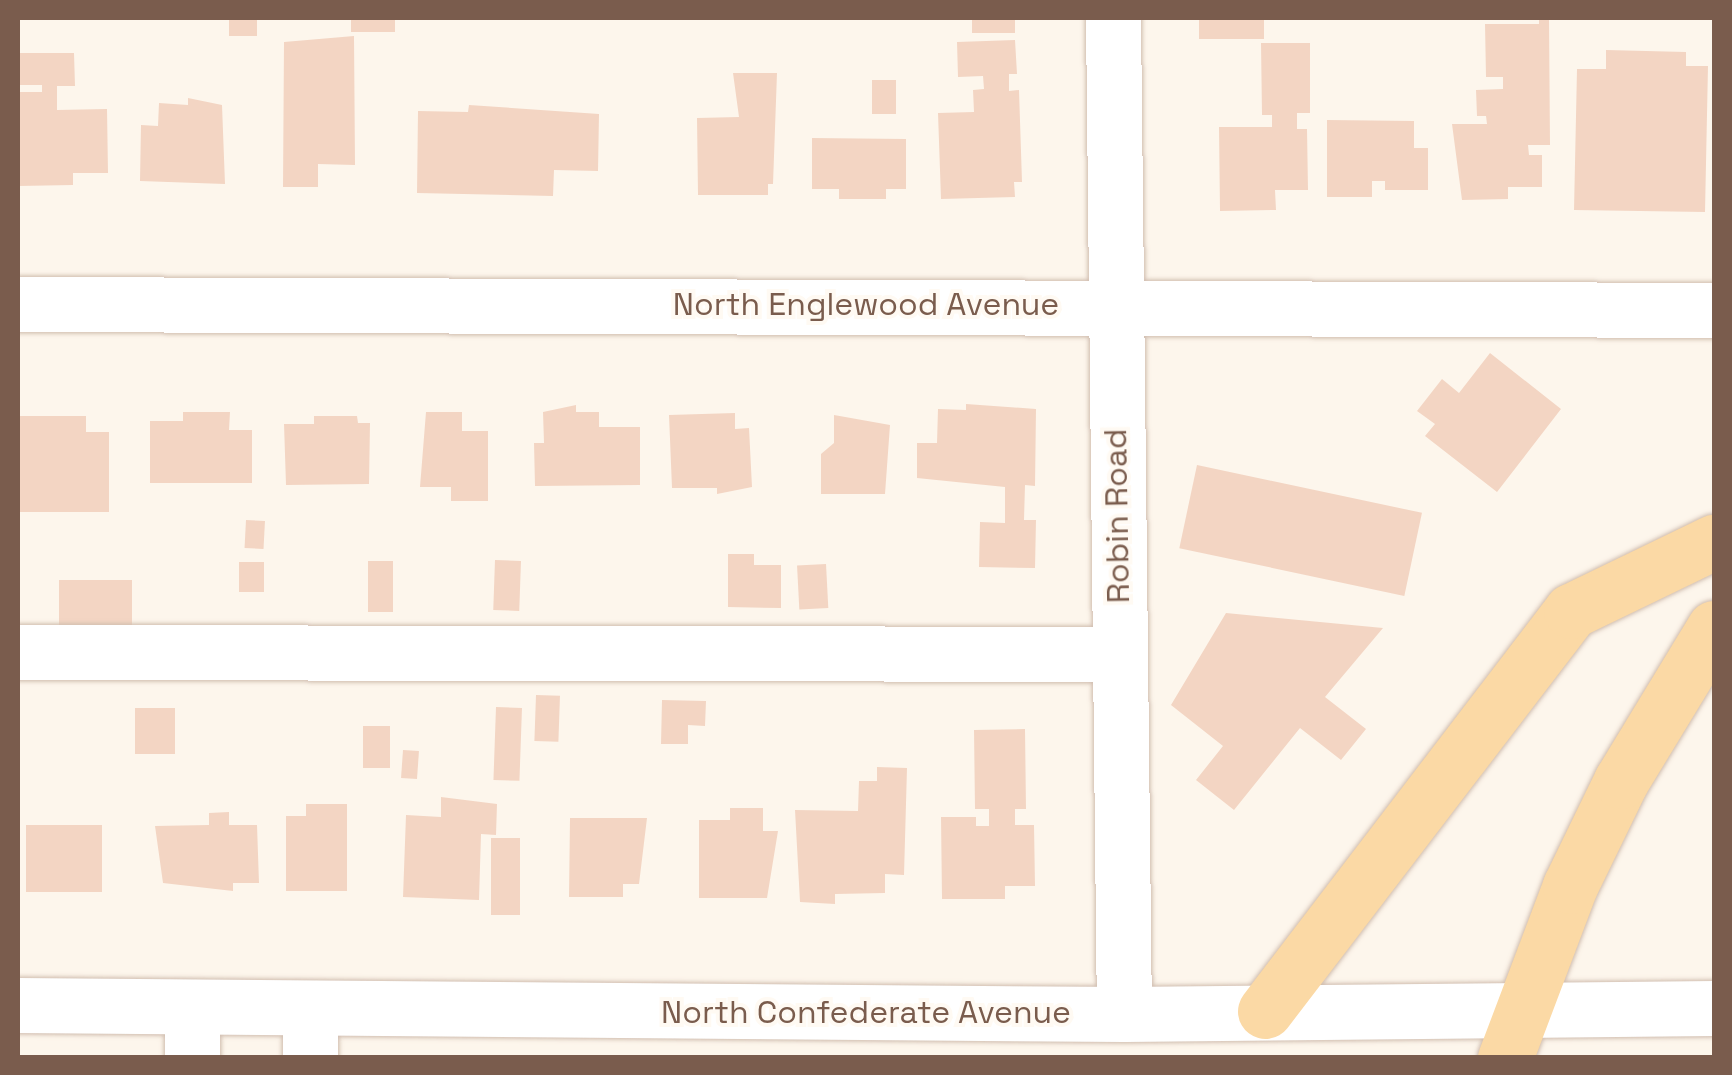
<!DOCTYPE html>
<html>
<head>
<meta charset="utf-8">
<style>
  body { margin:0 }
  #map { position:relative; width:1732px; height:1075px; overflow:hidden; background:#fdf6ec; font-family:"Space Grotesk",sans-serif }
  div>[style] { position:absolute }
  .building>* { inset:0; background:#f3d5c3; transform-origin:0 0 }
  .roads { filter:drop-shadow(0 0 2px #d1beb0) drop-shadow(0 0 2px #d1beb0) }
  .minor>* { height:55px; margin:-27.5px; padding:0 27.5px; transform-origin:27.5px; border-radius:27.5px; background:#fff }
  .major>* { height:55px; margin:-27.5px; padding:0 27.5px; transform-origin:27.5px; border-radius:27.5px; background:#fbd9a5 }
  span { translate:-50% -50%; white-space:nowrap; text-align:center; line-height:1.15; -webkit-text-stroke:8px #fffaf3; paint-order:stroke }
  .street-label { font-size:32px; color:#7a5c4d }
  .frame { position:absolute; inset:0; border:20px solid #7a5c4d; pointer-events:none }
</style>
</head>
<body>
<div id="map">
  <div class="building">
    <div style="left:229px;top:18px;width:28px;height:18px"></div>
    <div style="left:351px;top:18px;width:44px;height:14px"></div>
    <div style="left:972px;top:18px;width:43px;height:15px"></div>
    <div style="left:1199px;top:18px;width:65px;height:21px"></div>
    <div style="clip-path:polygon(1539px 18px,1549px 18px,1550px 145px,1528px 145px,1529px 155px,1542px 155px,1542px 187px,1508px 187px,1508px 199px,1462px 200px,1452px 124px,1487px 124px,1486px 116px,1477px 116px,1476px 90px,1503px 89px,1503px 77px,1486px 77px,1485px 24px,1539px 24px)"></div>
    <div style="clip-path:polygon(354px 36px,355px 165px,318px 164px,318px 187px,283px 187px,284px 42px)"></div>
    <div style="clip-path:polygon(1015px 40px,1017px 74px,1009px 74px,1009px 91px,1019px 90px,1022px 182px,1014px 182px,1015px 197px,941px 199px,938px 113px,974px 112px,973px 90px,984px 89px,983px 76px,958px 77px,957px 42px)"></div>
    <div style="clip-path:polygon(1261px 43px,1310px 43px,1310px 113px,1297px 113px,1297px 129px,1307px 129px,1308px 190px,1275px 190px,1276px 210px,1220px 211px,1219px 127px,1272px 127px,1272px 115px,1262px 115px)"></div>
    <div style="clip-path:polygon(1606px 50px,1686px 52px,1686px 66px,1708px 66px,1705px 212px,1574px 210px,1577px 69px,1606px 69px)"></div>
    <div style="clip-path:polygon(18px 53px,74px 53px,75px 86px,57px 86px,57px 110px,107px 109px,108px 173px,73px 173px,73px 185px,18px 186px,18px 92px,42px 92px,42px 85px,18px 85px)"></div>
    <div style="clip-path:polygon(733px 73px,777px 73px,773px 184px,768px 184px,768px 195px,698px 195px,697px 118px,739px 117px)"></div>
    <div style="left:872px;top:80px;width:24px;height:34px"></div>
    <div style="clip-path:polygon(188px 98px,222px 105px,225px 184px,140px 181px,141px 125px,158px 126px,159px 103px,188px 105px)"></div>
    <div style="clip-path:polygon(469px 105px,599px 114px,598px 171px,554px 170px,553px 196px,417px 193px,418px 111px,468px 112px)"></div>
    <div style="clip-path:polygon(1327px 120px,1414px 121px,1414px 148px,1428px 148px,1428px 190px,1385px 190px,1385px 181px,1372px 181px,1372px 197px,1327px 197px)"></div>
    <div style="clip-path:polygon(812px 138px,906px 139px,906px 189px,886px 189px,886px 199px,839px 199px,839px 189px,812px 189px)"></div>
    <div style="clip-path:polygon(1490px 353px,1561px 409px,1497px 492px,1425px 436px,1435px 424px,1417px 411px,1442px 379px,1459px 393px)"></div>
    <div style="clip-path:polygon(966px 404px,1036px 409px,1035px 486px,1025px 485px,1024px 520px,1036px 520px,1035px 568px,979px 567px,980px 522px,1005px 523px,1005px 487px,917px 478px,917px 443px,937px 443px,938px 409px,966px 410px)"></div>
    <div style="clip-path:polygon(576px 405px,576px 412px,599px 412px,599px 427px,640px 427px,640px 485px,535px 486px,534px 443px,544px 443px,543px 412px)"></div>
    <div style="clip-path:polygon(183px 412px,230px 412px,229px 430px,252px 430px,252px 483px,150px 483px,150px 421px,183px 421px)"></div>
    <div style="clip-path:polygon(426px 412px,462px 412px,462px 431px,488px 431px,488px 501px,451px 501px,451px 487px,420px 487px)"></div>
    <div style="clip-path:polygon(735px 413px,735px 429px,749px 428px,752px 487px,717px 494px,717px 488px,672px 488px,669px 415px)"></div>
    <div style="clip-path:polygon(834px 415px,890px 425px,885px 494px,821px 494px,821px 454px,834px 443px)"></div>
    <div style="clip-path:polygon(18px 416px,86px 416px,86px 432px,109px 432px,109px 512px,18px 512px)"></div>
    <div style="clip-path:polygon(314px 416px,357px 416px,358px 423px,370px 423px,369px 484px,286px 485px,284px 424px,314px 424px)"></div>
    <div style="left:1197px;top:465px;width:230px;height:85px;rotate:12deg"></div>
    <div style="left:246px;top:520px;width:19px;height:28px;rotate:3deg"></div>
    <div style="clip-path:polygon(728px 554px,754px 554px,754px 565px,781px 565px,781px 608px,728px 607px)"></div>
    <div style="left:495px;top:560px;width:26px;height:50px;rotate:2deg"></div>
    <div style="left:368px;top:561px;width:25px;height:51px"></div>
    <div style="left:239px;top:562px;width:25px;height:30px"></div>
    <div style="left:826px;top:564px;width:44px;height:29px;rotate:87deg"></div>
    <div style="left:132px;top:580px;width:50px;height:73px;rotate:90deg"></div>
    <div style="clip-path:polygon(1226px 613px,1383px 628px,1325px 697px,1366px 729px,1341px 760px,1300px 728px,1234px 810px,1196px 780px,1223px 746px,1171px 705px)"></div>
    <div style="left:536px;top:695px;width:24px;height:46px;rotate:2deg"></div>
    <div style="clip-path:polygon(662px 700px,706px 701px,705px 726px,688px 725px,688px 744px,661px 744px)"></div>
    <div style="left:496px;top:707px;width:26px;height:73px;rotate:2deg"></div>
    <div style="left:175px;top:708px;width:46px;height:40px;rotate:90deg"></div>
    <div style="left:363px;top:726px;width:27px;height:42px"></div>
    <div style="clip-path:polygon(1025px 729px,1026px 809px,1015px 809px,1015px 825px,1034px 825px,1035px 886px,1005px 886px,1005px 899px,942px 899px,941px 817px,976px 817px,976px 826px,989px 826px,989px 809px,975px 809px,974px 730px)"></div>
    <div style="left:403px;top:750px;width:16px;height:28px;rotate:4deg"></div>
    <div style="clip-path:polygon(877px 767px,907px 768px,904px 875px,885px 874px,885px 893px,835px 894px,835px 904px,800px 902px,795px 810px,858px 811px,859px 781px,877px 781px)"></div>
    <div style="clip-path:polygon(441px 797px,497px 804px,496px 835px,481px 834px,479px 900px,403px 897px,406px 815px,441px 817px)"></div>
    <div style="clip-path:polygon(306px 804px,347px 804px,347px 891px,286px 891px,286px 816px,306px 816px)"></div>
    <div style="clip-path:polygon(730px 808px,763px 808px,763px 831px,778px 831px,767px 898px,699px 898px,699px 820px,730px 820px)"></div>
    <div style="clip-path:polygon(229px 812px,229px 825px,257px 825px,259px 883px,233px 883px,233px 891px,163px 883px,155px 826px,209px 825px,209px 813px)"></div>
    <div style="clip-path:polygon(570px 818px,647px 818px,639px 884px,623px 884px,623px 897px,569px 897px)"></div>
    <div style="left:26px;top:825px;width:76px;height:67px"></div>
    <div style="left:491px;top:838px;width:29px;height:77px"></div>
  </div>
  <div class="roads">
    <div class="minor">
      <div style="left:1113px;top:18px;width:996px;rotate:89.37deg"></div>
      <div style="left:18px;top:304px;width:1696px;rotate:0.2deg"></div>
      <div style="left:18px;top:652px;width:1101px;rotate:0.1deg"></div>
      <div style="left:18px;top:1005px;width:1106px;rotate:0.47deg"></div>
      <div style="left:1124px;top:1014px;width:590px;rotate:-0.58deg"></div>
      <div style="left:192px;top:1007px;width:51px;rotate:90deg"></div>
      <div style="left:310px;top:1058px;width:50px;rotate:-90deg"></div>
    </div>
    <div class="major">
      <div style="left:1265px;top:1011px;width:504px;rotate:-52.58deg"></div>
      <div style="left:1571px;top:611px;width:159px;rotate:-25.8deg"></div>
      <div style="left:1505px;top:1058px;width:184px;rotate:-69.3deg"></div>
      <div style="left:1570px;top:886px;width:117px;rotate:-64.1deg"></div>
      <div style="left:1621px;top:781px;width:179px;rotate:-58.7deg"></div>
    </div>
  </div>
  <div class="street-label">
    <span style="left:866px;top:304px">North Englewood Avenue</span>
    <span style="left:1117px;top:516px;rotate:-91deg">Robin Road</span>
    <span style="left:866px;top:1012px">North Confederate Avenue</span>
  </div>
  <div class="frame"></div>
</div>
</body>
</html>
